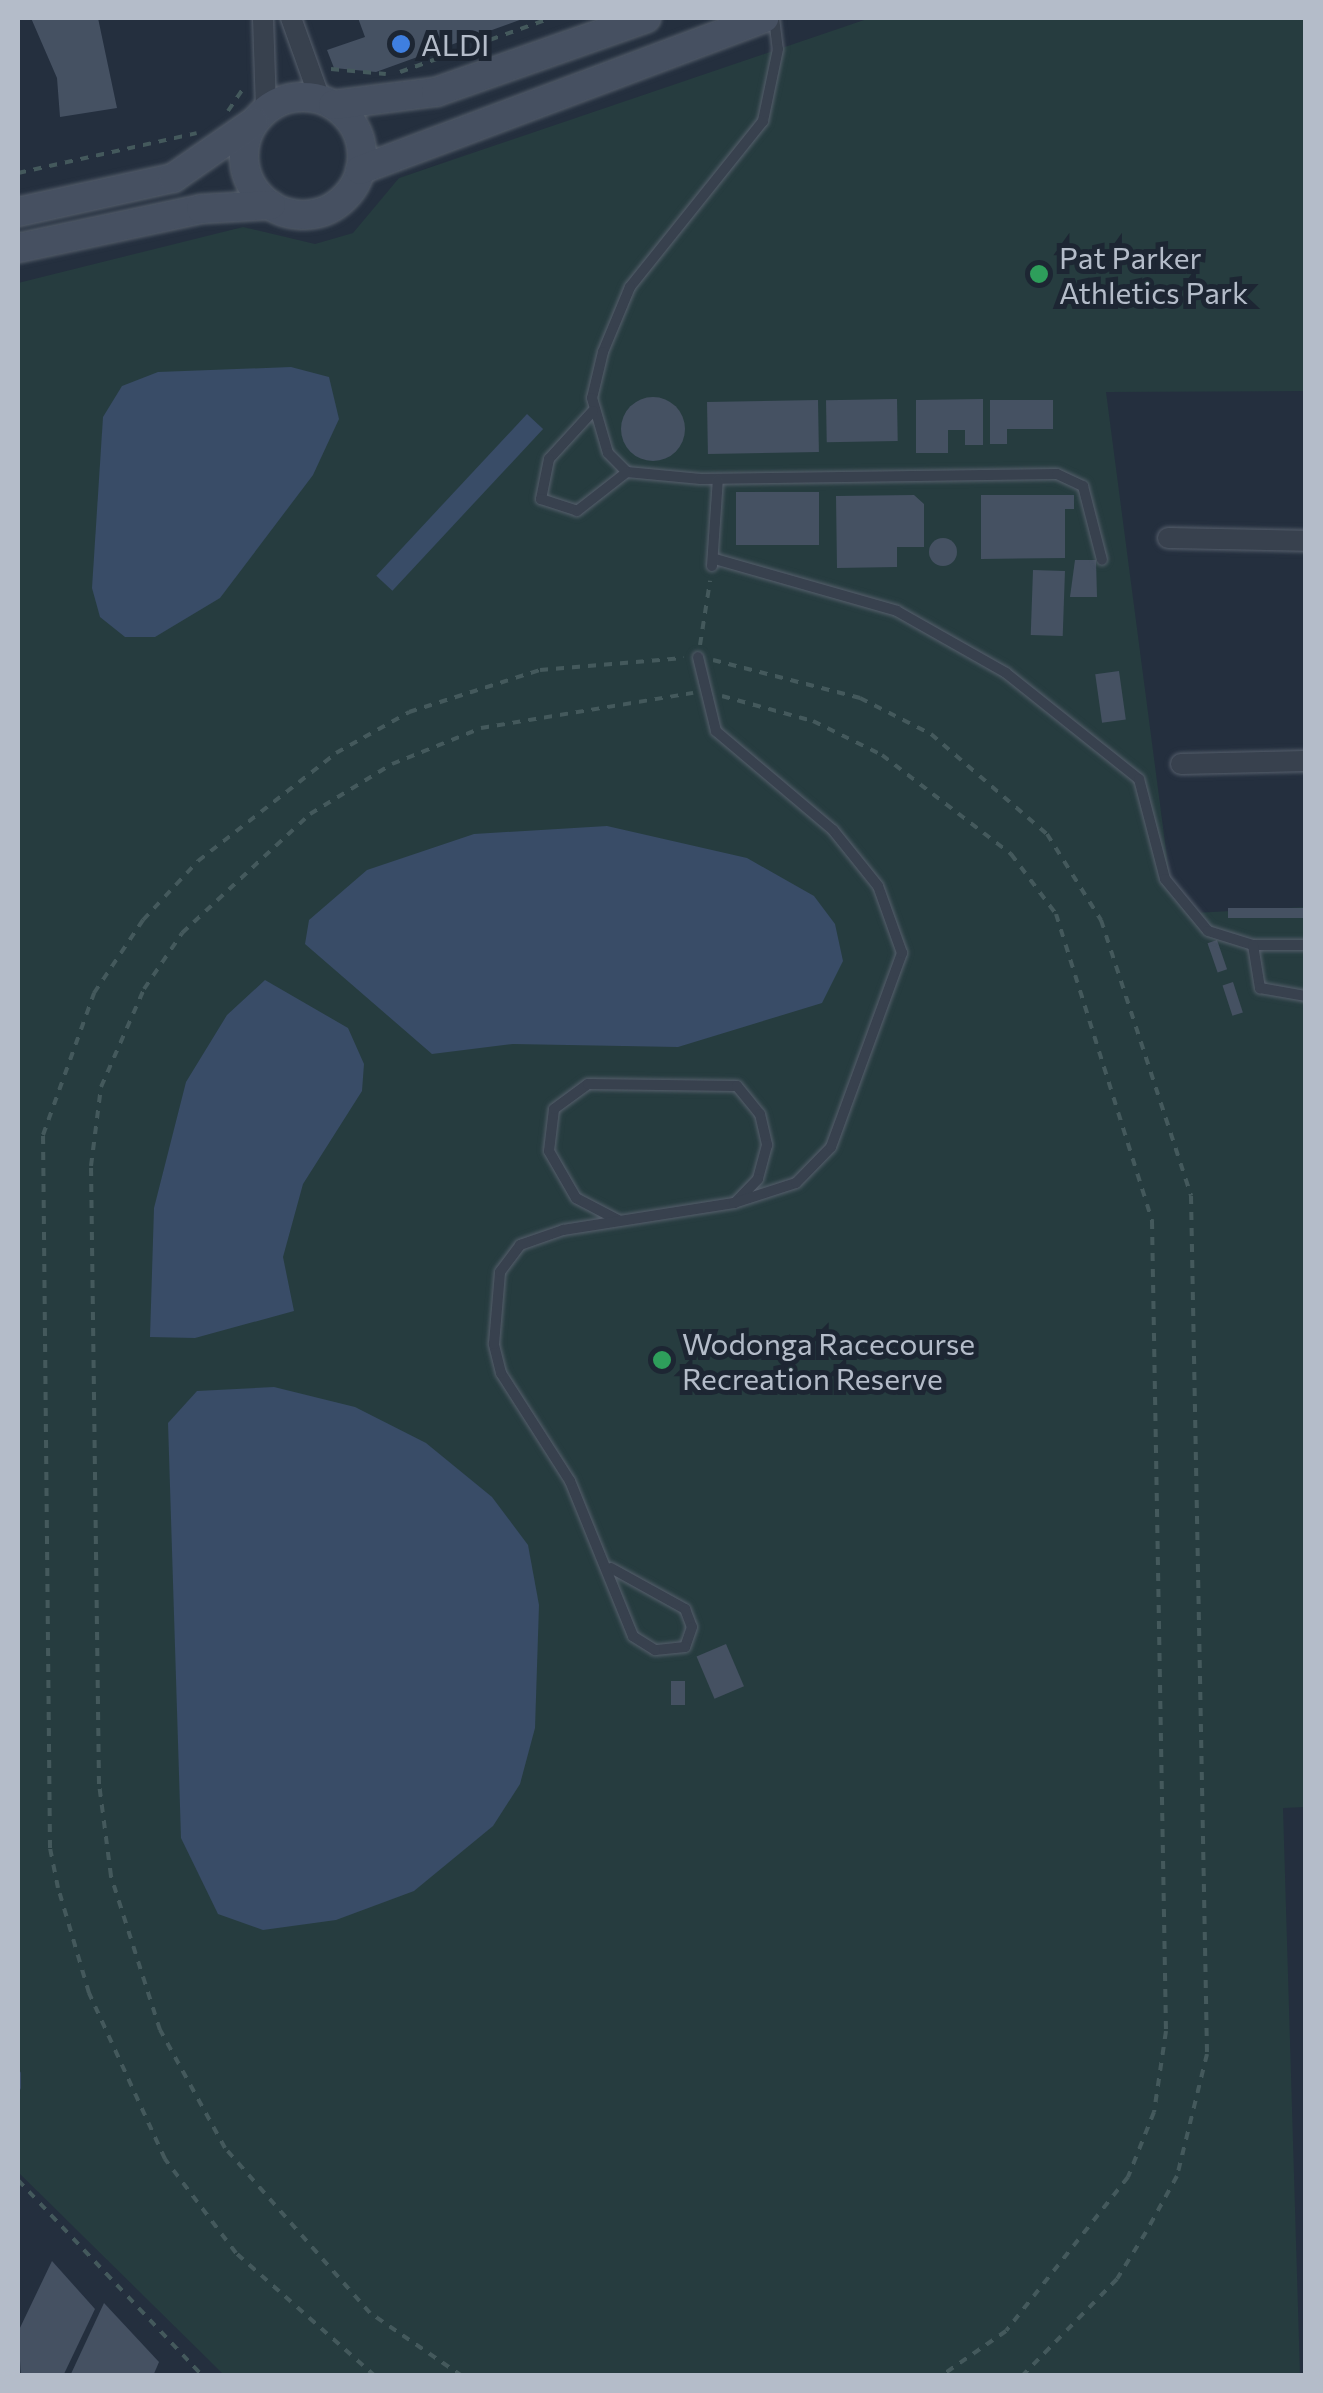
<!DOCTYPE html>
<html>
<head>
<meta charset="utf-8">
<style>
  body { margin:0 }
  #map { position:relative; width:1323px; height:2393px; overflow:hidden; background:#242f3e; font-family:Commissioner,sans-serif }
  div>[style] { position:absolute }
  .green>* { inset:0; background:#263c3f }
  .water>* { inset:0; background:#394c67; transform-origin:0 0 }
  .stream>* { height:5px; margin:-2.5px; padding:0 2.5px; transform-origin:2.5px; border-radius:2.5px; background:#394c67 }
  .building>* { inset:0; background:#455162; transform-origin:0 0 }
  .round { border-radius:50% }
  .path>* { height:4px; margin-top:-2px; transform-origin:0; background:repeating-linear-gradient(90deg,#44595c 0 8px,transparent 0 16px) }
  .roads { filter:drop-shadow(0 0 2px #565f6c) drop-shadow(0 0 2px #565f6c) }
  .lane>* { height:10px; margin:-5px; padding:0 5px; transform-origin:5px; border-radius:5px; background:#38414e }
  .street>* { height:20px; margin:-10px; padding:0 10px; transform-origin:10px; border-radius:10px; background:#38414e }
  .secondary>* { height:28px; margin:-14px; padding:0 14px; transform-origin:14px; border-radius:14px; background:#465061 }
  .secondary>.ring { margin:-14px; padding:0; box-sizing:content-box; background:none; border:28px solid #465061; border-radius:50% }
  .dots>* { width:28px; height:28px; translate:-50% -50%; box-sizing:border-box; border:5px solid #1d2633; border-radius:50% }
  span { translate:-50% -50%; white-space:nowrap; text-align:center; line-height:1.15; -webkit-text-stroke:10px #1d2633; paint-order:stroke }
  .poi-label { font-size:30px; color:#b4bcc9 }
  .left { translate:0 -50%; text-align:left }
  .frame { position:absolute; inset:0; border:20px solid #b4bcc9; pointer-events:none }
</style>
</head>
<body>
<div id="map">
  <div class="green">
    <div style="clip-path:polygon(870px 18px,1305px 18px,1305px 391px,1106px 392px,1171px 888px,1194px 913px,1305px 907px,1306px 1807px,1283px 1808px,1300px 2375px,224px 2375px,18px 2172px,18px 283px,243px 227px,315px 244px,353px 233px,399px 178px)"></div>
  </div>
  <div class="water">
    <div style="clip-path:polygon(291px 367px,329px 377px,339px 419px,313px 475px,220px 598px,155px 637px,125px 637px,100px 617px,92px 588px,103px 417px,122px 386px,158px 372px)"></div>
    <div style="left:527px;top:414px;width:22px;height:221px;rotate:43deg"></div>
    <div style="clip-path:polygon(607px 826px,747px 858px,814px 896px,835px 924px,843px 961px,822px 1003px,678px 1047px,513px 1044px,432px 1054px,305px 944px,309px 920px,367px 870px,474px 834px)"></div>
    <div style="clip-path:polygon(265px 980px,348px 1028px,364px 1064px,362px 1091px,303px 1184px,283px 1257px,294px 1311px,195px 1338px,150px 1337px,154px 1208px,186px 1082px,227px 1015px)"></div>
    <div style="clip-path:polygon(274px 1387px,355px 1407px,426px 1443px,492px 1497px,528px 1545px,539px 1605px,535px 1728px,520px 1784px,493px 1826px,414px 1891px,336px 1920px,263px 1930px,218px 1914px,181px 1838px,168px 1423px,197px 1391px)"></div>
  </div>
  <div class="stream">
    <div style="left:18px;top:2073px;width:14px;rotate:90deg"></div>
  </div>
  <div class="building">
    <div style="clip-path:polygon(31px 18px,98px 18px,117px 108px,60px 117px,57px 78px)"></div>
    <div style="clip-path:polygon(358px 18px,525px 18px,376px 72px,334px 68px,327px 50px,365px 37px)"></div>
    <div class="round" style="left:621px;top:397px;width:64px;height:64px"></div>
    <div style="left:897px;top:399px;width:42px;height:71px;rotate:89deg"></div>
    <div style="clip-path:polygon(983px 399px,983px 445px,965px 445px,965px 430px,948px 430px,948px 453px,916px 453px,916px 400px)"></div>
    <div style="left:818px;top:400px;width:52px;height:111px;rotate:89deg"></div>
    <div style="clip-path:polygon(990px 400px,1053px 400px,1053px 429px,1007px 429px,1007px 444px,990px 444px)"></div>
    <div style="left:736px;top:492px;width:83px;height:53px"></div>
    <div style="clip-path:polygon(914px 495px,924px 504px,924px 547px,897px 547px,897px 567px,837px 568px,836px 496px)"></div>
    <div style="clip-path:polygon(981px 495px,1074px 495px,1074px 509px,1065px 509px,1065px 558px,981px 559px)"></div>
    <div class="round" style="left:929px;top:538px;width:28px;height:28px"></div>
    <div style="clip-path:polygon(1075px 560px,1096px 560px,1097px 597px,1070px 597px)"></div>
    <div style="left:1033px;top:570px;width:32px;height:65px;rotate:2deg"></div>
    <div style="left:1119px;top:671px;width:49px;height:24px;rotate:82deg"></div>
    <div style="left:1306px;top:908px;width:10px;height:78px;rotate:90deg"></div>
    <div style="left:1217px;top:940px;width:31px;height:10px;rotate:71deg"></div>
    <div style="left:1233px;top:982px;width:32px;height:11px;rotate:72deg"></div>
    <div style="left:726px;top:1644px;width:46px;height:32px;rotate:67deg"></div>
    <div style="left:671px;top:1681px;width:14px;height:24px"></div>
    <div style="clip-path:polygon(52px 2261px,95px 2309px,63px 2376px,21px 2376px,18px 2332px)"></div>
    <div style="clip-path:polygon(104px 2303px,159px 2362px,153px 2376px,70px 2376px)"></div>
  </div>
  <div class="path">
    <div style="left:331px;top:69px;width:55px;rotate:5.2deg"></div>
    <div style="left:400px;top:72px;width:160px;rotate:-19.7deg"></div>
    <div style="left:228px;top:111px;width:30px;rotate:-56deg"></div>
    <div style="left:18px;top:173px;width:183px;rotate:-12.6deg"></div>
    <div style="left:700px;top:645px;width:65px;rotate:-81.1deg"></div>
    <div style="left:713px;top:660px;width:152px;rotate:14.5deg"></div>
    <div style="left:860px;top:698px;width:80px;rotate:26.9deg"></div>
    <div style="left:931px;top:734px;width:153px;rotate:40.8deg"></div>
    <div style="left:1047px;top:834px;width:102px;rotate:57.9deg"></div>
    <div style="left:1101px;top:920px;width:290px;rotate:71.9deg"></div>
    <div style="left:1191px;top:1196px;width:858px;rotate:88.93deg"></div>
    <div style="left:1207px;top:2054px;width:126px;rotate:103.8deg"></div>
    <div style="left:1177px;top:2176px;width:64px;rotate:119deg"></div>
    <div style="left:1146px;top:2232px;width:55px;rotate:121.7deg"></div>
    <div style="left:1117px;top:2279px;width:136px;rotate:134.4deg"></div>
    <div style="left:722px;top:696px;width:94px;rotate:15.4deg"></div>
    <div style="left:813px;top:721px;width:77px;rotate:26.2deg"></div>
    <div style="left:882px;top:755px;width:163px;rotate:37.5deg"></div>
    <div style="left:1011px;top:854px;width:75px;rotate:53.1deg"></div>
    <div style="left:1056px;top:914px;width:322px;rotate:72.6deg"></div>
    <div style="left:1152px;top:1221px;width:810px;rotate:89.01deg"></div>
    <div style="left:1166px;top:2031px;width:82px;rotate:98.4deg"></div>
    <div style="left:1154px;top:2112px;width:70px;rotate:111.8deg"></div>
    <div style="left:1128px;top:2177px;width:196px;rotate:128.4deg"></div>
    <div style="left:1006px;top:2331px;width:79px;rotate:145.3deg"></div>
    <div style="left:18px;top:2180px;width:270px;rotate:46.7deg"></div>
    <div style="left:375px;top:2376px;width:186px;rotate:-138.5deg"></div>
    <div style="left:236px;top:2253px;width:118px;rotate:-127.1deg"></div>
    <div style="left:165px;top:2159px;width:183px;rotate:-114.6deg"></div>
    <div style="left:89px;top:1993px;width:109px;rotate:-106.4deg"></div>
    <div style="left:58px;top:1888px;width:41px;rotate:-101.3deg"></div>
    <div style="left:50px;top:1848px;width:713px;rotate:-90.56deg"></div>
    <div style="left:43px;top:1135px;width:151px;rotate:-70.2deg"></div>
    <div style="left:94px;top:993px;width:88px;rotate:-56.1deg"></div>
    <div style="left:143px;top:920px;width:81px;rotate:-47deg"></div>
    <div style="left:198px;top:861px;width:175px;rotate:-38deg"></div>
    <div style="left:336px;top:753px;width:84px;rotate:-29.3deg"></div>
    <div style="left:409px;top:712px;width:138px;rotate:-17.8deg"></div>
    <div style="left:540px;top:670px;width:144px;rotate:-4.8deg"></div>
    <div style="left:462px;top:2376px;width:112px;rotate:-145.6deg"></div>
    <div style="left:370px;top:2313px;width:220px;rotate:-131.3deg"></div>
    <div style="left:225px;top:2148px;width:135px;rotate:-118.8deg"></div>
    <div style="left:160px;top:2030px;width:162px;rotate:-107.7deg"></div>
    <div style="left:111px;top:1876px;width:93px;rotate:-97.4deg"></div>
    <div style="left:99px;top:1784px;width:618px;rotate:-90.74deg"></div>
    <div style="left:91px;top:1166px;width:80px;rotate:-82.8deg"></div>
    <div style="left:101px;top:1087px;width:107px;rotate:-66.3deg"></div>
    <div style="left:144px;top:989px;width:68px;rotate:-55.8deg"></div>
    <div style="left:182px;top:933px;width:175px;rotate:-42.9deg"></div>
    <div style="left:310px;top:814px;width:96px;rotate:-31.4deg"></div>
    <div style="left:392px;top:764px;width:96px;rotate:-22deg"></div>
    <div style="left:481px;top:728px;width:215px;rotate:-9.4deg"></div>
  </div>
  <div class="roads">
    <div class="lane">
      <div style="left:774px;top:18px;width:31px;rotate:83deg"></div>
      <div style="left:778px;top:49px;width:74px;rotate:101.8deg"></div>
      <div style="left:763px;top:121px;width:213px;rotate:128.7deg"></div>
      <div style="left:630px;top:287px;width:70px;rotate:112.6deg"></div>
      <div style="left:603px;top:352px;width:47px;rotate:103.4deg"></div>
      <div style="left:592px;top:398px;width:57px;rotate:73.8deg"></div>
      <div style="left:608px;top:453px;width:27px;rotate:45deg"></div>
      <div style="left:627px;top:472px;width:74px;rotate:5.4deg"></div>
      <div style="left:701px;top:479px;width:356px;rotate:-0.8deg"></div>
      <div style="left:1057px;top:474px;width:29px;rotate:25deg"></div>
      <div style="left:1083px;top:486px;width:76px;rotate:75.6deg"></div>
      <div style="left:593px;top:411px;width:65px;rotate:132.5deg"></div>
      <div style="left:549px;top:459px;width:41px;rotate:101.3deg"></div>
      <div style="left:541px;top:499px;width:38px;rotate:18deg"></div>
      <div style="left:577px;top:511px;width:63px;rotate:-38deg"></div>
      <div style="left:715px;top:559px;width:189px;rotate:15.9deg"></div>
      <div style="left:897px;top:611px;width:125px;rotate:29.6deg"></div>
      <div style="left:1006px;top:673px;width:170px;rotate:38.6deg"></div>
      <div style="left:1139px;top:779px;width:103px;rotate:75.4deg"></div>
      <div style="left:1165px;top:879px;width:67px;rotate:50.4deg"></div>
      <div style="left:1208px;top:931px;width:47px;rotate:17.3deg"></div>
      <div style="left:1253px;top:945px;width:53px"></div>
      <div style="left:712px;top:566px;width:87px;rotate:-86.1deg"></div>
      <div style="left:1253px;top:945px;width:44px;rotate:80.8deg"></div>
      <div style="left:1260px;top:988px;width:47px;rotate:9.9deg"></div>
      <div style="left:618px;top:1220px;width:47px;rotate:-152.4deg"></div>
      <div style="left:576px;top:1198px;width:54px;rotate:-119.9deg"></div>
      <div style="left:549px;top:1151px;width:42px;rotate:-83.2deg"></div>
      <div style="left:554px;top:1109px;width:42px;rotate:-36.3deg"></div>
      <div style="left:588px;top:1084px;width:149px;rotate:0.8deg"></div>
      <div style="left:737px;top:1086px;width:36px;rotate:51deg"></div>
      <div style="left:760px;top:1114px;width:32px;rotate:77deg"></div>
      <div style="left:767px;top:1145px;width:35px;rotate:105deg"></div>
      <div style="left:758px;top:1179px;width:33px;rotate:134deg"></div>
      <div style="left:611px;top:1568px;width:85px;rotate:29deg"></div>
      <div style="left:685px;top:1609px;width:19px;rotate:69deg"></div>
      <div style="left:692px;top:1627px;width:21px;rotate:109deg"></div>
      <div style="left:685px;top:1647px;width:30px;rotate:174deg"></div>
      <div style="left:655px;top:1650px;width:26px;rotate:-148deg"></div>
      <div style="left:633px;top:1636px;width:167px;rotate:-112.1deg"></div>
      <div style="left:570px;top:1481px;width:128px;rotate:-122.6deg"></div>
      <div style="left:501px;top:1373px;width:30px;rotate:-104deg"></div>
      <div style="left:494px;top:1344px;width:72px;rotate:-85.2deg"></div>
      <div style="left:500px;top:1272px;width:34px;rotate:-53deg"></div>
      <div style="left:520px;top:1245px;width:46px;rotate:-19.2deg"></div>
      <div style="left:563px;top:1230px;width:173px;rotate:-9deg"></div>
      <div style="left:734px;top:1203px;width:65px;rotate:-17.9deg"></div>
      <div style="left:796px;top:1183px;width:50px;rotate:-45.8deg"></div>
      <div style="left:831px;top:1147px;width:207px;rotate:-69.9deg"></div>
      <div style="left:902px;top:953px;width:71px;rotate:-109.7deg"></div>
      <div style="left:878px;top:886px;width:72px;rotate:-128.8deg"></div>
      <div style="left:833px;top:830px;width:153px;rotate:-139.8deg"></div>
      <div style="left:716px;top:731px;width:76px;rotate:-103.7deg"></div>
    </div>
    <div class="street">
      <div style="left:263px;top:18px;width:92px;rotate:88.1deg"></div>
      <div style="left:291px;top:18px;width:86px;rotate:70.3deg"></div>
      <div style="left:1168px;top:538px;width:138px;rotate:1.2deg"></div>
      <div style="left:1181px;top:764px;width:125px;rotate:-1.4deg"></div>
    </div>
    <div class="secondary">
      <div class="ring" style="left:244px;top:97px;width:90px;height:90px"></div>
      <div style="left:333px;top:105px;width:104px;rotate:-7.2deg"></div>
      <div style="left:436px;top:92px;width:223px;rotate:-19.4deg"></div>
      <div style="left:360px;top:170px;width:432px;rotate:-20.6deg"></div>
      <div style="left:18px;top:212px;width:159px;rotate:-12.4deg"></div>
      <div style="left:173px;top:178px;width:98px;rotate:-34.7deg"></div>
      <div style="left:18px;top:248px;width:187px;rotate:-12deg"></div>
      <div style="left:201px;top:209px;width:70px;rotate:-3.3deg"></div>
    </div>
  </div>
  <div class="dots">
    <div style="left:401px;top:44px;background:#3f7fe0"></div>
    <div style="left:1039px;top:274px;background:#2e9e5b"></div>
    <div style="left:662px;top:1360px;background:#2e9e5b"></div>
  </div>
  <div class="poi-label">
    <span class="left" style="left:421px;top:44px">ALDI</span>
    <span class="left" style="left:1059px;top:274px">Pat Parker<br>Athletics Park</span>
    <span class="left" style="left:682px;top:1360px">Wodonga Racecourse<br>Recreation Reserve</span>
  </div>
  <div class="frame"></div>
</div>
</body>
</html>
